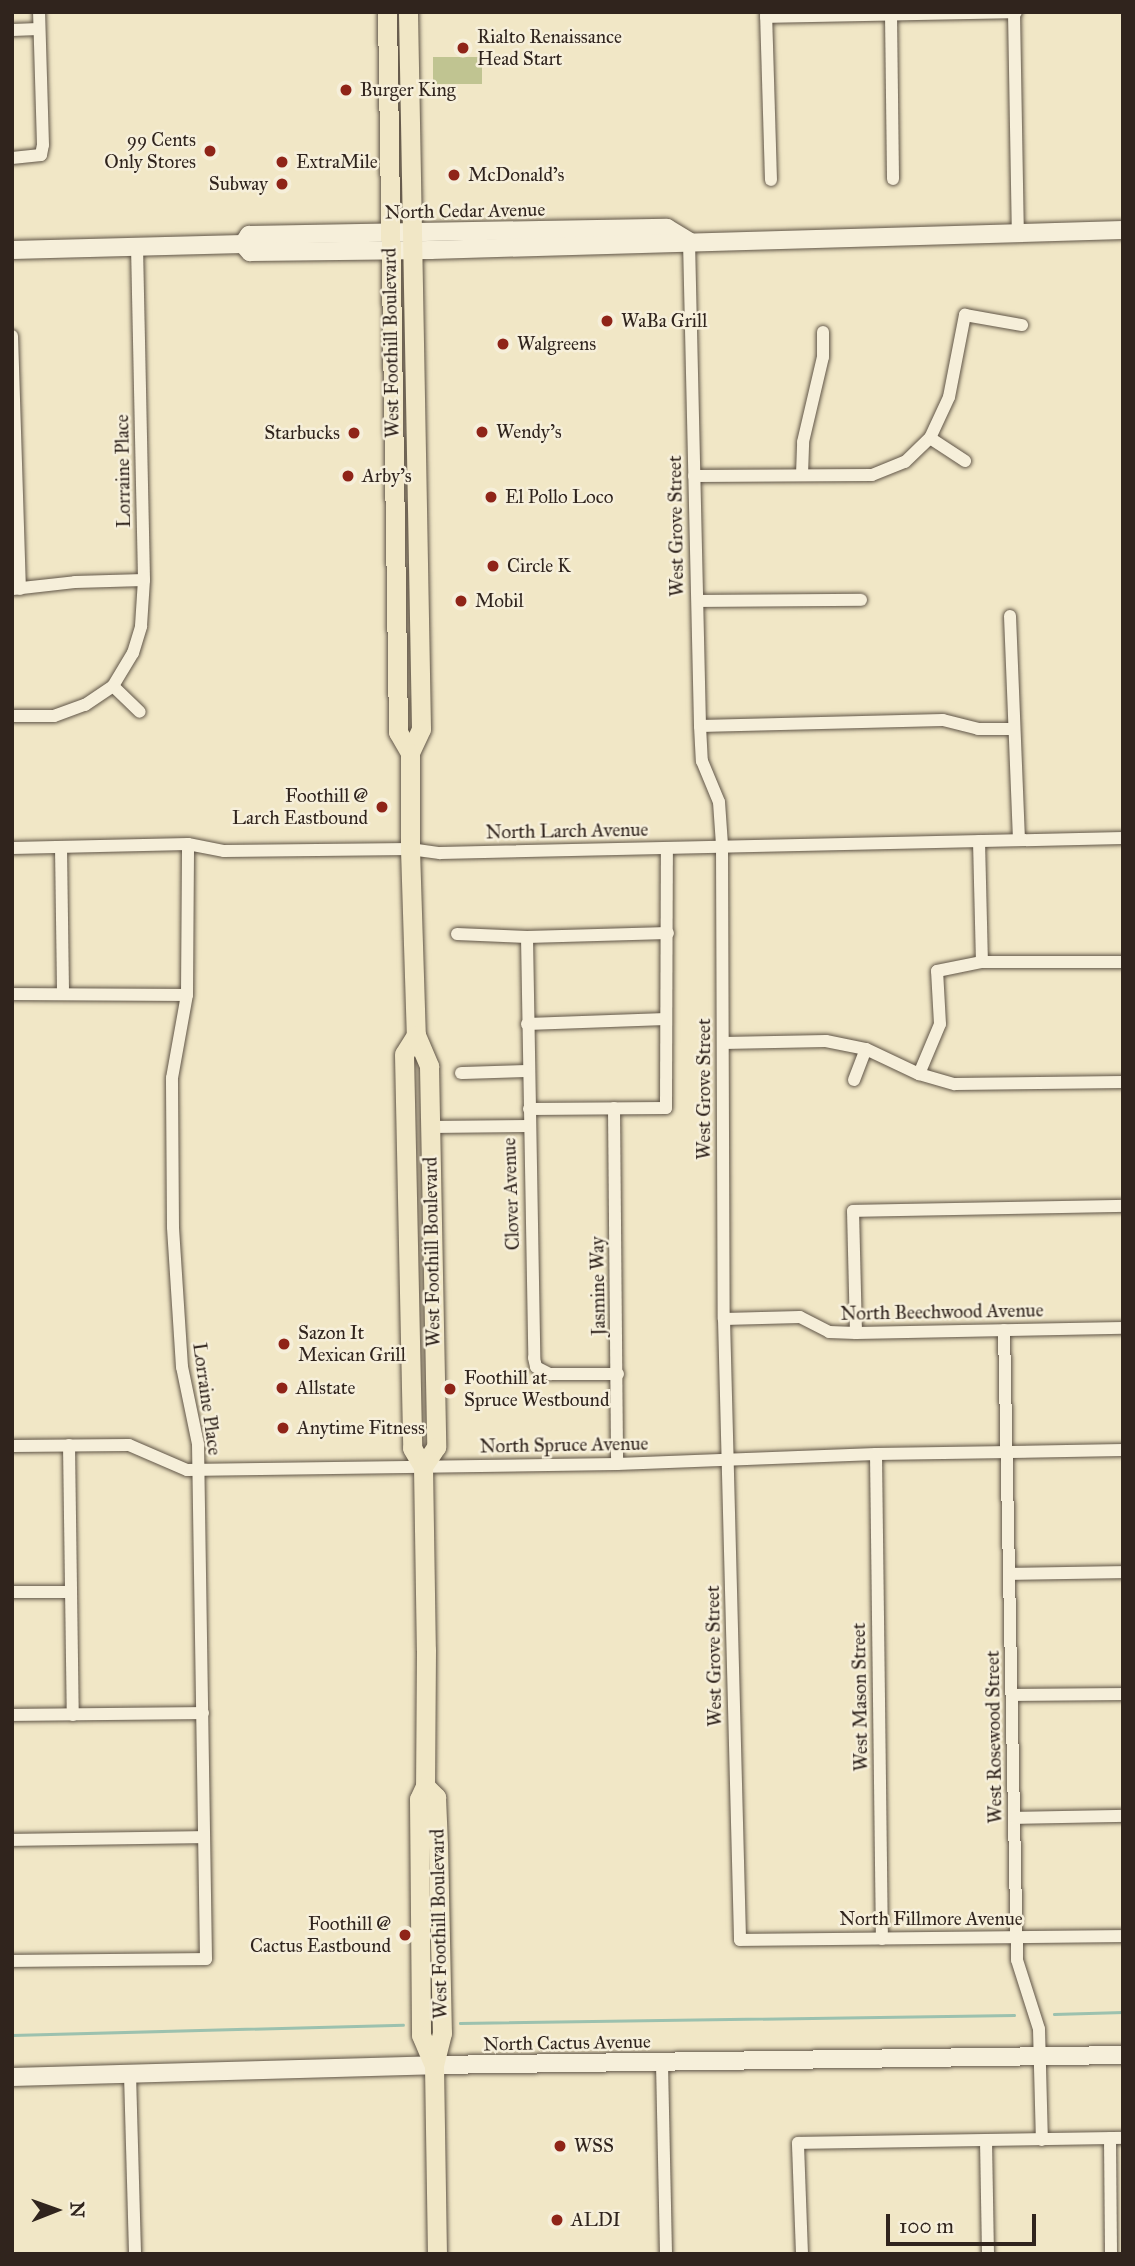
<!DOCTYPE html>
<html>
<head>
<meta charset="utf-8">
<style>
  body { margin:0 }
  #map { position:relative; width:1135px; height:2266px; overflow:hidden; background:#f1e7c6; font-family:"IM FELL Great Primer",serif }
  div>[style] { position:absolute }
  .green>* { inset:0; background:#c0c491; transform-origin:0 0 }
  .stream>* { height:2.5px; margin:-1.25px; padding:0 1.25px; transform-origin:1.25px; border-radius:1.25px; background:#9cc1ae }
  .roads { filter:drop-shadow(0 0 2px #605547) drop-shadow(0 0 2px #605547) }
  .minor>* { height:12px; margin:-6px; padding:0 6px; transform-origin:6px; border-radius:6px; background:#f6efda }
  .secondary>* { height:18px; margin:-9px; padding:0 9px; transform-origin:9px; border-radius:9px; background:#f6efda }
  .primary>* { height:19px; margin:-9.5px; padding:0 9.5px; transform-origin:9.5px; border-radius:9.5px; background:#f1e7c6 }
  .dots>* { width:19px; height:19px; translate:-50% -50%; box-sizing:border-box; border:4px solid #f6efda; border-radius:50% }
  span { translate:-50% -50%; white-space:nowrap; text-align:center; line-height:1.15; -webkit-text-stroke:5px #f6efda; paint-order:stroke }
  .poi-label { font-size:19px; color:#30241d }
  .left { translate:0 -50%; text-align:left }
  .right { translate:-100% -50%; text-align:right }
  .street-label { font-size:19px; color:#30241d }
  .frame { position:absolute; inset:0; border:14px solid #30241d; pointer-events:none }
  .north { position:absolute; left:21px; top:2175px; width:70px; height:70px; -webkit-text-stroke:5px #f6efda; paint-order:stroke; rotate:89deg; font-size:19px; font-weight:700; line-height:28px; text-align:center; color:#30241d }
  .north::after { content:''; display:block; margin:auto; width:24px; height:32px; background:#30241d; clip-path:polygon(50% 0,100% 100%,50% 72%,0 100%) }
  .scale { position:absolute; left:886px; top:2214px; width:150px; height:32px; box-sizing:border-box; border:4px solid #30241d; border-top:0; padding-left:9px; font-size:21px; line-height:24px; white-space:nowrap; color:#30241d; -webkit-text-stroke:5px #f6efda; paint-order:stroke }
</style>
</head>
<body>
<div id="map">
  <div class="green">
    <div style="left:482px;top:57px;width:27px;height:49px;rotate:90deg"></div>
  </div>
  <div class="stream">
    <div style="left:1054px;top:2014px;width:69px;rotate:-1.7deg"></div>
    <div style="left:460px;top:2023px;width:554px;rotate:-0.83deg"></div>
    <div style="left:12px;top:2035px;width:391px;rotate:-1.5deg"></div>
  </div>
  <div class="roads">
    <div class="minor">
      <div style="left:766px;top:12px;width:168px;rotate:88.3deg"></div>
      <div style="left:1014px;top:12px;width:221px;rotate:89deg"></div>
      <div style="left:891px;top:14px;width:165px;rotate:89.3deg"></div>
      <div style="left:766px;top:17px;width:250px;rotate:-1.1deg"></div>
      <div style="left:12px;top:30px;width:27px;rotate:-2deg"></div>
      <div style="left:12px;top:158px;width:29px;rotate:-6deg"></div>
      <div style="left:41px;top:155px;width:10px;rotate:-79deg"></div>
      <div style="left:43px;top:145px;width:133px;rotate:-91.7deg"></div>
      <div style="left:689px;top:241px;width:485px;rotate:88.7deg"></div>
      <div style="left:700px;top:726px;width:35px;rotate:87deg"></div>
      <div style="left:702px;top:761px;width:44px;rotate:67.5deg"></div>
      <div style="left:719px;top:802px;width:43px;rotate:86deg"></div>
      <div style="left:722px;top:845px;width:474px;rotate:89.8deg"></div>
      <div style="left:724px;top:1319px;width:621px;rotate:88.52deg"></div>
      <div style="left:740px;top:1940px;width:383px;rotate:-0.6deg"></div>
      <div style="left:12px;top:336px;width:253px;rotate:88.2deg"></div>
      <div style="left:930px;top:438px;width:42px;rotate:33.3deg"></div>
      <div style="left:802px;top:475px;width:33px;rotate:-88deg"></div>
      <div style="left:803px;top:442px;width:87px;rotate:-76.8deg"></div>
      <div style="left:823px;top:357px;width:25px;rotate:-90deg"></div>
      <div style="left:694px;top:476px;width:178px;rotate:-0.3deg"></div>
      <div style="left:872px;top:475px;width:35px;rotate:-22deg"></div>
      <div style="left:905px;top:462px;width:35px;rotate:-44deg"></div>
      <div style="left:930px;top:438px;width:45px;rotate:-65.1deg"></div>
      <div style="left:949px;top:397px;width:84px;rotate:-79deg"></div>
      <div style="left:965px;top:315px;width:58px;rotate:10deg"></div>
      <div style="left:13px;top:589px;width:62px;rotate:-6.4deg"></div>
      <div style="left:75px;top:582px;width:69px;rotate:-1.7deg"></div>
      <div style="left:698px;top:601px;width:163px;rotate:-0.4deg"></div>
      <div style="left:1010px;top:616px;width:224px;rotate:87.7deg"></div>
      <div style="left:113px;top:686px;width:37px;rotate:44deg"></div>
      <div style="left:12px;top:716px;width:42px"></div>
      <div style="left:54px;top:716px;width:33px;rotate:-20deg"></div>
      <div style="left:85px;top:705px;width:34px;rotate:-34deg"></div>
      <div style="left:113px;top:686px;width:39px;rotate:-59deg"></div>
      <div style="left:133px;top:653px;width:28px;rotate:-73deg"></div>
      <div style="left:141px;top:626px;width:46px;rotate:-86.3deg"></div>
      <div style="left:144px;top:580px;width:332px;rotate:-91.2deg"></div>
      <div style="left:700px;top:726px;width:243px;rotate:-1.4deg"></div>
      <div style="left:943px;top:720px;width:36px;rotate:14deg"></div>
      <div style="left:978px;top:729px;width:34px"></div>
      <div style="left:979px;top:841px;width:121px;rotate:88.6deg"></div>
      <div style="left:61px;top:847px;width:146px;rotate:89.2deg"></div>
      <div style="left:12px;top:848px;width:176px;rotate:-1.3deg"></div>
      <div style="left:188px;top:844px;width:37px;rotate:11deg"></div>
      <div style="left:224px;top:851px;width:186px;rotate:-0.6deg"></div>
      <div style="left:410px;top:849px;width:30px;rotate:8deg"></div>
      <div style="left:440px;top:853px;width:683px;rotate:-1.26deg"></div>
      <div style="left:457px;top:934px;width:70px;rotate:2.5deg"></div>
      <div style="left:527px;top:937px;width:141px;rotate:-1.6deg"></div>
      <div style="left:527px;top:937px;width:421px;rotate:89deg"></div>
      <div style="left:534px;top:1358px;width:9px;rotate:77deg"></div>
      <div style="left:536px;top:1367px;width:16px;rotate:27deg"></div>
      <div style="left:550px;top:1374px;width:68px"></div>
      <div style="left:12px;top:994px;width:175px;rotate:0.3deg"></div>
      <div style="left:527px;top:1024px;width:139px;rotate:-2.1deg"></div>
      <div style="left:723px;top:1043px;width:103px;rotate:-1.1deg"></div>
      <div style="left:826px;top:1041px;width:41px;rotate:11.3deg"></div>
      <div style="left:866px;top:1049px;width:59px;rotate:25.3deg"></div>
      <div style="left:919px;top:1074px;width:37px;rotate:16deg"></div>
      <div style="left:955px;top:1084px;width:168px;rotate:-0.7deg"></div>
      <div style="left:461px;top:1073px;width:67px;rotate:-1.7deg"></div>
      <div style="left:919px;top:1074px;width:54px;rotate:-67.2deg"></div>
      <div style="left:940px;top:1024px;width:53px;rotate:-93.2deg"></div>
      <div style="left:937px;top:971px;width:46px;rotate:-11.3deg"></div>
      <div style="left:982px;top:962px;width:141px"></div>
      <div style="left:854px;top:1080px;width:33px;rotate:-69deg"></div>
      <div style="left:614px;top:1108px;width:356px;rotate:89.5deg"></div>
      <div style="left:529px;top:1109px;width:137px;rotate:-0.4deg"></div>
      <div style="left:666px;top:1108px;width:259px;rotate:-89.8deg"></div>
      <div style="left:430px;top:1127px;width:98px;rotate:-0.6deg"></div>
      <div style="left:724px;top:1319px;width:76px;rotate:-1.5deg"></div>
      <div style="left:800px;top:1317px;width:33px;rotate:27deg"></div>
      <div style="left:829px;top:1332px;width:27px;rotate:2deg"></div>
      <div style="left:856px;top:1333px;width:267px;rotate:-1.1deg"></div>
      <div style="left:1004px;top:1330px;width:630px;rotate:88.82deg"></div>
      <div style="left:1017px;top:1960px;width:72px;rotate:72.3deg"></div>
      <div style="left:1039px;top:2029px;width:111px;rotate:88.5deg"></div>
      <div style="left:856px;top:1333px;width:122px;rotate:-91.4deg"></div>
      <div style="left:853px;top:1211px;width:270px;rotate:-1.1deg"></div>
      <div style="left:69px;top:1445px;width:270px;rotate:89.2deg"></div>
      <div style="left:12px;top:1446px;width:117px;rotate:-0.5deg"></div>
      <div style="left:129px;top:1445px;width:63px;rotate:23.3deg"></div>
      <div style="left:187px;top:1470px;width:430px;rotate:-0.8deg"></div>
      <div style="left:617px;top:1464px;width:259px;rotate:-2.2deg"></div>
      <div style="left:876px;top:1454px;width:247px;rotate:-0.9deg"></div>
      <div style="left:876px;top:1454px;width:485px;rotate:89.3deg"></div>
      <div style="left:1010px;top:1574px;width:113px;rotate:-1deg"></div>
      <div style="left:12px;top:1592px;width:59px"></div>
      <div style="left:1012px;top:1695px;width:111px;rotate:-0.5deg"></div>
      <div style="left:12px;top:1715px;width:191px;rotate:-0.6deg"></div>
      <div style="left:1015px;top:1818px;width:108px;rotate:-1.1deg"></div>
      <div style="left:12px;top:1840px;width:192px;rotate:-0.9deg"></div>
      <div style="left:12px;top:1961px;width:194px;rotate:-0.6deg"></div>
      <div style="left:206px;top:1959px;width:515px;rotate:-90.89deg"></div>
      <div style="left:198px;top:1444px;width:79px;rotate:-101.7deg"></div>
      <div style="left:182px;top:1367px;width:140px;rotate:-93.7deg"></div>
      <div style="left:173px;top:1227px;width:149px;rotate:-90.4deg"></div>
      <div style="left:172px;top:1078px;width:84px;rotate:-79.8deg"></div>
      <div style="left:187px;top:995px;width:151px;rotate:-89.6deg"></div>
      <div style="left:662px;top:2063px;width:191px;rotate:88.8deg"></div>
      <div style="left:130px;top:2074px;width:180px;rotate:88.4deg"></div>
      <div style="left:1110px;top:2138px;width:116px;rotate:89.5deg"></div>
      <div style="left:986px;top:2140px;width:114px;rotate:89deg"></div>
      <div style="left:802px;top:2254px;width:111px;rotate:-92.1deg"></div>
      <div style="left:798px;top:2143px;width:325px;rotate:-0.9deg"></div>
    </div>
    <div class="secondary">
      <div style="left:243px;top:244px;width:11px;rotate:-56deg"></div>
      <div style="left:249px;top:235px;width:418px;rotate:-1deg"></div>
      <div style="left:667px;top:228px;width:26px;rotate:31deg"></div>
      <div style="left:12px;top:250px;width:231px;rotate:-1.5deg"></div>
      <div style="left:243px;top:244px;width:11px;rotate:49deg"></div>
      <div style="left:250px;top:252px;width:180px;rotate:-0.6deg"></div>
      <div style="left:430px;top:250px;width:693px;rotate:-1.65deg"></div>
      <div style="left:12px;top:2077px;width:422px;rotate:-1.6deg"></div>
      <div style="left:434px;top:2065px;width:689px;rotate:-0.83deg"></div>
    </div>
    <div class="primary">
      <div style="left:387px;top:12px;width:720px;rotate:89.12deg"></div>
      <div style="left:398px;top:732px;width:24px;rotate:60deg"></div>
      <div style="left:408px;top:12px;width:717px;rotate:88.96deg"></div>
      <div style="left:421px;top:729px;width:26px;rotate:115deg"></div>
      <div style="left:410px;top:753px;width:96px;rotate:90deg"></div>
      <div style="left:410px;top:849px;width:186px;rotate:88.2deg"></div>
      <div style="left:416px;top:1035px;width:34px;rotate:67deg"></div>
      <div style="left:429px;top:1066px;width:381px;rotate:88.9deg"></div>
      <div style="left:436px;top:1447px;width:23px;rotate:124deg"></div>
      <div style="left:416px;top:1035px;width:22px;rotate:122deg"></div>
      <div style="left:404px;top:1054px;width:394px;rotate:88.8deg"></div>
      <div style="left:412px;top:1448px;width:21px;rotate:59deg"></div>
      <div style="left:423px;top:1466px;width:184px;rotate:89.1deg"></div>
      <div style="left:426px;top:1650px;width:136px;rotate:90.4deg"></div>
      <div style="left:425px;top:1786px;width:14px;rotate:115deg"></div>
      <div style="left:419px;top:1799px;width:236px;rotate:89.5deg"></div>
      <div style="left:421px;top:2035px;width:33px;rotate:67deg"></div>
      <div style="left:425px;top:1786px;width:16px;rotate:45deg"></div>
      <div style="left:436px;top:1797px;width:48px;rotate:87.6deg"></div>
      <div style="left:438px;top:1845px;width:188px;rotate:88.8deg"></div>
      <div style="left:442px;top:2033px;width:33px;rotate:104deg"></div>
      <div style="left:434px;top:2065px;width:189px;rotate:89.1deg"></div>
    </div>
  </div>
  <div class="dots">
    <div style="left:463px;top:48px;background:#8f2418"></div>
    <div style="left:346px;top:90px;background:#8f2418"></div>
    <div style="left:210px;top:151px;background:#8f2418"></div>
    <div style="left:282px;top:162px;background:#8f2418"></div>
    <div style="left:454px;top:175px;background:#8f2418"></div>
    <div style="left:282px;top:184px;background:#8f2418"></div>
    <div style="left:607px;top:321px;background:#8f2418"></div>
    <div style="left:503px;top:344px;background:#8f2418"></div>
    <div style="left:482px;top:432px;background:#8f2418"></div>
    <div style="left:354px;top:433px;background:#8f2418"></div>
    <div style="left:348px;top:476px;background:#8f2418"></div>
    <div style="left:491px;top:497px;background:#8f2418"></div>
    <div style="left:493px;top:566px;background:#8f2418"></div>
    <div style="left:461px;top:601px;background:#8f2418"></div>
    <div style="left:382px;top:807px;background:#8f2418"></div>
    <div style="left:284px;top:1344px;background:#8f2418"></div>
    <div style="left:282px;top:1388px;background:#8f2418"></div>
    <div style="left:450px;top:1389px;background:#8f2418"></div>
    <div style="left:283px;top:1428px;background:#8f2418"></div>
    <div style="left:405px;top:1935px;background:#8f2418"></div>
    <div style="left:560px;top:2146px;background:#8f2418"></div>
    <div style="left:557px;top:2220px;background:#8f2418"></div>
  </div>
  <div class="poi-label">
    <span class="left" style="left:477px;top:48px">Rialto Renaissance<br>Head Start</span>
    <span class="left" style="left:360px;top:90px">Burger King</span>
    <span class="right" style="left:196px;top:151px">99 Cents<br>Only Stores</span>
    <span class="left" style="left:296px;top:162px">ExtraMile</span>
    <span class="left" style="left:468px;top:175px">McDonald's</span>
    <span class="right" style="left:268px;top:184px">Subway</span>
    <span class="left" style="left:621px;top:321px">WaBa Grill</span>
    <span class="left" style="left:517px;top:344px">Walgreens</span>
    <span class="left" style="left:496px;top:432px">Wendy's</span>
    <span class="right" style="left:340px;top:433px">Starbucks</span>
    <span class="left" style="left:362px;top:476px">Arby's</span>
    <span class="left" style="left:505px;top:497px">El Pollo Loco</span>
    <span class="left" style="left:507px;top:566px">Circle K</span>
    <span class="left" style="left:475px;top:601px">Mobil</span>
    <span class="right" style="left:368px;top:807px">Foothill @<br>Larch Eastbound</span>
    <span class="left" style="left:298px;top:1344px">Sazon It<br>Mexican Grill</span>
    <span class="left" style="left:464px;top:1389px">Foothill at<br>Spruce Westbound</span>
    <span class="left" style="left:296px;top:1388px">Allstate</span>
    <span class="left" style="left:297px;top:1428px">Anytime Fitness</span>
    <span class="right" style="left:391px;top:1935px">Foothill @<br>Cactus Eastbound</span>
    <span class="left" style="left:574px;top:2146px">WSS</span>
    <span class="left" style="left:571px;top:2220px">ALDI</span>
  </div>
  <div class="street-label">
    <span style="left:465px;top:211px;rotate:-1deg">North Cedar Avenue</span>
    <span style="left:391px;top:343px;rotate:-91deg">West Foothill Boulevard</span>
    <span style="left:123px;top:471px;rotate:-91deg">Lorraine Place</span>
    <span style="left:676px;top:526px;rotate:-91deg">West Grove Street</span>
    <span style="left:567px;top:831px;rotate:-1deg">North Larch Avenue</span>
    <span style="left:704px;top:1089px;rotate:-90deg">West Grove Street</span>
    <span style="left:511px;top:1194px;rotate:-92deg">Clover Avenue</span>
    <span style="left:432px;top:1252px;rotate:-91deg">West Foothill Boulevard</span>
    <span style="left:598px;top:1286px;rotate:-91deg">Jasmine Way</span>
    <span style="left:942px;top:1312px;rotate:-1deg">North Beechwood Avenue</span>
    <span style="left:207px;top:1399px;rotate:82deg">Lorraine Place</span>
    <span style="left:564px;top:1445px;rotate:-1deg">North Spruce Avenue</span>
    <span style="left:714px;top:1656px;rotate:-91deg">West Grove Street</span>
    <span style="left:860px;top:1697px;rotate:-91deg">West Mason Street</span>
    <span style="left:994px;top:1737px;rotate:-91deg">West Rosewood Street</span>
    <span style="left:931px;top:1919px">North Fillmore Avenue</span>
    <span style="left:439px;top:1924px;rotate:-91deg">West Foothill Boulevard</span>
    <span style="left:567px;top:2043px;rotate:-1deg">North Cactus Avenue</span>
  </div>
  <div class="frame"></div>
  <div class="north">N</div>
  <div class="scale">100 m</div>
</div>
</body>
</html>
